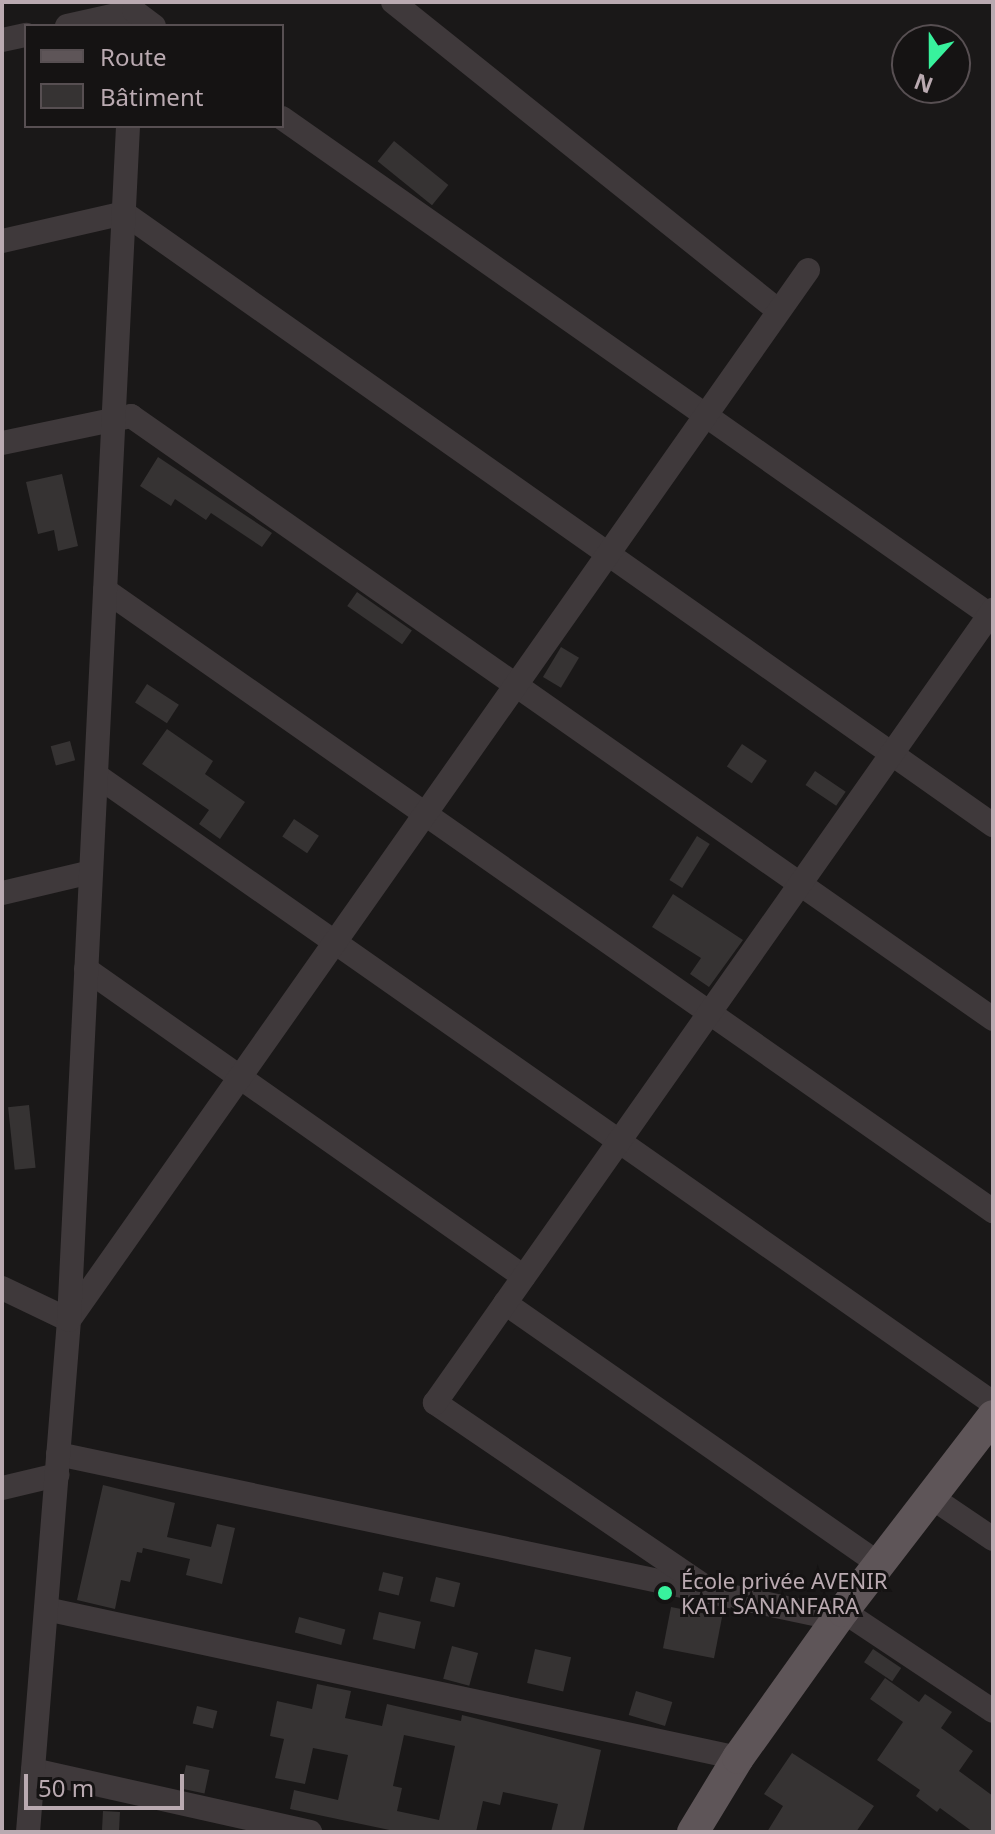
<!DOCTYPE html>
<html>
<head>
<meta charset="utf-8">
<style>
  body { margin:0 }
  #map { position:relative; width:995px; height:1834px; overflow:hidden; background:#1a1818; font-family:"Noto Sans",sans-serif }
  div>[style] { position:absolute }
  .building>* { inset:0; background:#363333; transform-origin:0 0 }
  .minor>* { height:24px; margin:-12px; padding:0 12px; transform-origin:12px; border-radius:12px; background:#3f393b }
  .major>* { height:32px; margin:-16px; padding:0 16px; transform-origin:16px; border-radius:16px; background:#5e5558 }
  .dots>* { width:22px; height:22px; translate:-50% -50%; box-sizing:border-box; border:4px solid #151313; border-radius:50% }
  span { translate:-50% -50%; white-space:nowrap; text-align:center; line-height:1.15; -webkit-text-stroke:6px #151313; paint-order:stroke }
  .poi-label { font-size:22px; color:#baaab1 }
  .left { translate:0 -50%; text-align:left }
  .frame { position:absolute; inset:0; border:4px solid #baaab1; pointer-events:none }
  .legend { position:absolute; left:24px; top:24px; width:260px; height:104px; box-sizing:border-box; background:#151313; border:2px solid #574f52; margin:0; padding:10px 14px; list-style:none; font-size:24px; color:#baaab1 }
  .legend li { display:flex; align-items:center; gap:16px; height:40px }
  .legend b { width:40px; border:2px solid #574f52 }
  .north { position:absolute; left:891px; top:24px; width:80px; height:80px; box-sizing:border-box; background:#151313; border:2px solid #574f52; border-radius:50%; rotate:201deg; font-size:22px; font-weight:700; line-height:32px; text-align:center; color:#baaab1 }
  .north::after { content:''; display:block; margin:auto; width:28px; height:36px; background:#38f29d; clip-path:polygon(50% 0,100% 100%,50% 72%,0 100%) }
  .scale { position:absolute; left:24px; top:1774px; width:160px; height:36px; box-sizing:border-box; border:4px solid #baaab1; border-top:0; padding-left:10px; font-size:24px; line-height:28px; white-space:nowrap; color:#baaab1; -webkit-text-stroke:6px #151313; paint-order:stroke }
</style>
</head>
<body>
<div id="map">
  <div class="building">
    <div style="left:394px;top:141px;width:70px;height:26px;rotate:39deg"></div>
    <div style="clip-path:polygon(158px 457px,272px 533px,262px 547px,211px 513px,206px 520px,175px 499px,171px 506px,140px 486px)"></div>
    <div style="clip-path:polygon(62px 474px,78px 546px,58px 551px,54px 530px,38px 534px,26px 482px)"></div>
    <div style="left:357px;top:592px;width:67px;height:17px;rotate:35deg"></div>
    <div style="left:561px;top:647px;width:21px;height:35px;rotate:31deg"></div>
    <div style="left:147px;top:684px;width:38px;height:22px;rotate:33deg"></div>
    <div style="clip-path:polygon(167px 729px,213px 761px,205px 774px,245px 802px,220px 839px,199px 824px,209px 810px,142px 764px)"></div>
    <div style="left:70px;top:741px;width:20px;height:20px;rotate:75deg"></div>
    <div style="left:742px;top:744px;width:30px;height:27px;rotate:34deg"></div>
    <div style="left:815px;top:771px;width:37px;height:17px;rotate:34deg"></div>
    <div style="left:294px;top:819px;width:30px;height:21px;rotate:34deg"></div>
    <div style="left:697px;top:836px;width:15px;height:52px;rotate:32deg"></div>
    <div style="clip-path:polygon(673px 894px,743px 940px,709px 987px,690px 974px,701px 958px,652px 927px)"></div>
    <div style="left:29px;top:1105px;width:63px;height:21px;rotate:84deg"></div>
    <div style="clip-path:polygon(103px 1485px,175px 1503px,167px 1537px,211px 1547px,217px 1524px,235px 1528px,222px 1584px,186px 1575px,190px 1559px,143px 1548px,142px 1553px,137px 1552px,130px 1582px,121px 1580px,115px 1609px,77px 1600px)"></div>
    <div style="left:383px;top:1572px;width:21px;height:19px;rotate:14deg"></div>
    <div style="left:436px;top:1577px;width:25px;height:25px;rotate:14deg"></div>
    <div style="left:671px;top:1607px;width:52px;height:42px;rotate:11deg"></div>
    <div style="left:379px;top:1612px;width:43px;height:28px;rotate:13deg"></div>
    <div style="left:299px;top:1617px;width:48px;height:16px;rotate:15deg"></div>
    <div style="left:452px;top:1646px;width:27px;height:34px;rotate:15deg"></div>
    <div style="left:535px;top:1649px;width:37px;height:35px;rotate:13deg"></div>
    <div style="left:873px;top:1649px;width:34px;height:16px;rotate:34deg"></div>
    <div style="clip-path:polygon(885px 1678px,919px 1702px,925px 1694px,952px 1712px,941px 1728px,973px 1751px,959px 1771px,993px 1796px,993px 1832px,973px 1832px,940px 1808px,937px 1812px,916px 1796px,920px 1790px,877px 1760px,903px 1722px,870px 1699px)"></div>
    <div style="clip-path:polygon(evenodd,317px 1684px,351px 1691px,345px 1718px,382px 1726px,387px 1704px,461px 1721px,462px 1715px,601px 1750px,583px 1832px,551px 1832px,558px 1804px,503px 1792px,500px 1805px,483px 1801px,476px 1832px,399px 1832px,290px 1809px,294px 1790px,338px 1800px,348px 1755px,313px 1748px,305px 1784px,275px 1778px,284px 1739px,270px 1736px,277px 1701px,312px 1709px,317px 1684px,404px 1735px,455px 1746px,439px 1820px,397px 1811px,402px 1788px,393px 1786px,404px 1735px)"></div>
    <div style="left:636px;top:1691px;width:38px;height:25px;rotate:17deg"></div>
    <div style="left:197px;top:1706px;width:21px;height:18px;rotate:14deg"></div>
    <div style="clip-path:polygon(792px 1753px,874px 1806px,856px 1832px,767px 1832px,783px 1806px,764px 1794px)"></div>
    <div style="left:186px;top:1765px;width:24px;height:24px;rotate:12deg"></div>
    <div style="left:103px;top:1811px;width:17px;height:21px;rotate:3deg"></div>
  </div>
  <div class="minor">
    <div style="left:393px;top:2px;width:494px;rotate:38.7deg"></div>
    <div style="left:67px;top:26px;width:69px;rotate:-12.6deg"></div>
    <div style="left:134px;top:11px;width:25px;rotate:37deg"></div>
    <div style="left:2px;top:40px;width:25px;rotate:-12deg"></div>
    <div style="left:282px;top:118px;width:865px;rotate:35.07deg"></div>
    <div style="left:2px;top:241px;width:125px;rotate:-12.9deg"></div>
    <div style="left:124px;top:213px;width:1063px;rotate:35.16deg"></div>
    <div style="left:2px;top:443px;width:132px;rotate:-11.8deg"></div>
    <div style="left:131px;top:416px;width:1052px;rotate:34.97deg"></div>
    <div style="left:105px;top:590px;width:1084px;rotate:34.97deg"></div>
    <div style="left:96px;top:775px;width:1095px;rotate:35deg"></div>
    <div style="left:2px;top:893px;width:91px;rotate:-13.3deg"></div>
    <div style="left:86px;top:969px;width:535px;rotate:35.11deg"></div>
    <div style="left:2px;top:1288px;width:74px;rotate:25.5deg"></div>
    <div style="left:505px;top:1303px;width:456px;rotate:34.9deg"></div>
    <div style="left:69px;top:1320px;width:1284px;rotate:-54.86deg"></div>
    <div style="left:58px;top:1454px;width:797px;rotate:11.94deg"></div>
    <div style="left:2px;top:1488px;width:57px;rotate:-13.3deg"></div>
    <div style="left:931px;top:1497px;width:75px;rotate:34.1deg"></div>
    <div style="left:714px;top:1593px;width:338px;rotate:-145.7deg"></div>
    <div style="left:435px;top:1403px;width:970px;rotate:-54.87deg"></div>
    <div style="left:46px;top:1609px;width:708px;rotate:12.15deg"></div>
    <div style="left:843px;top:1611px;width:180px;rotate:33.7deg"></div>
    <div style="left:33px;top:1770px;width:284px;rotate:12.6deg"></div>
    <div style="left:28px;top:1832px;width:514px;rotate:-85.42deg"></div>
    <div style="left:69px;top:1320px;width:1195px;rotate:-87.17deg"></div>
  </div>
  <div class="major">
    <div style="left:693px;top:1832px;width:87px;rotate:-58.7deg"></div>
    <div style="left:738px;top:1758px;width:181px;rotate:-54.5deg"></div>
    <div style="left:843px;top:1611px;width:246px;rotate:-52.4deg"></div>
  </div>
  <div class="dots">
    <div style="left:665px;top:1593px;background:#38f29d"></div>
  </div>
  <div class="poi-label">
    <span class="left" style="left:681px;top:1593px">École privée AVENIR<br>KATI SANANFARA</span>
  </div>
  <div class="frame"></div>
  <ul class="legend">
  <li><b style="height:10px;background:#5e5558"></b>Route</li>
  <li><b style="height:22px;background:#363333"></b>Bâtiment</li>
  </ul>
  <div class="north">N</div>
  <div class="scale">50 m</div>
</div>
</body>
</html>
